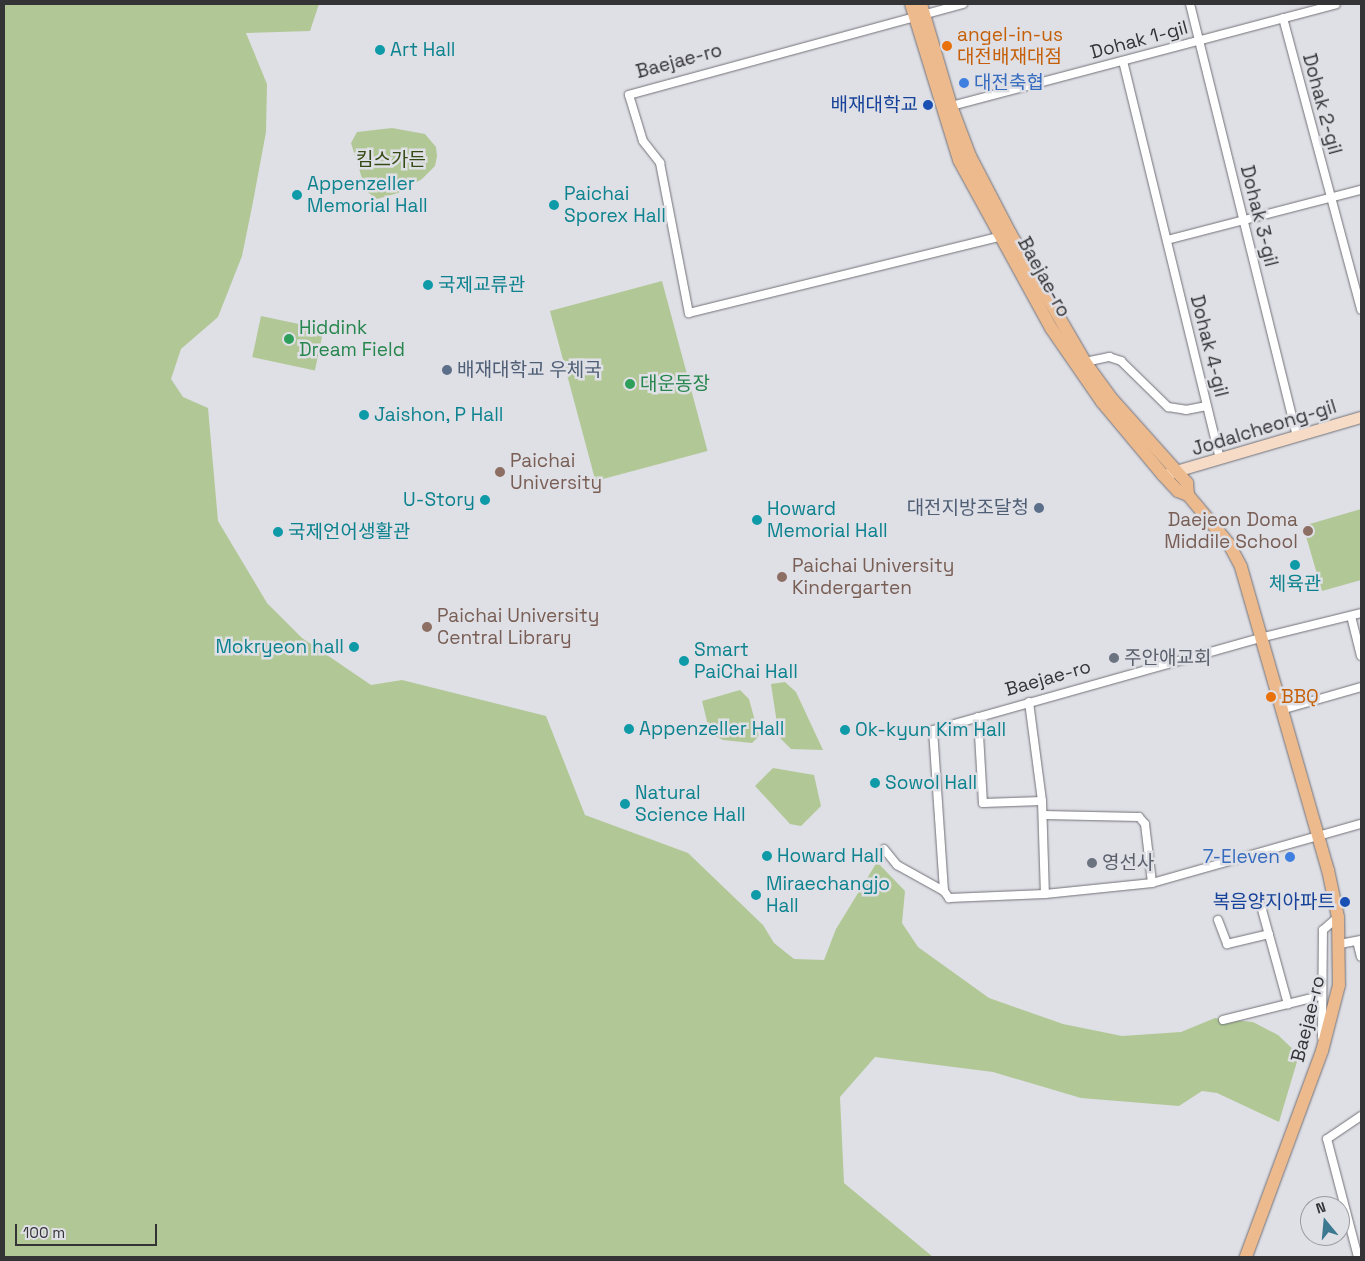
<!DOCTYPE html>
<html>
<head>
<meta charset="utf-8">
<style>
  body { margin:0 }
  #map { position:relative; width:1365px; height:1261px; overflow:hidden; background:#dfdfe6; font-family:"Space Grotesk","Noto Sans KR",sans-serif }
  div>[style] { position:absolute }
  .green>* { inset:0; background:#b1c896; transform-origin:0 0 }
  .roads { filter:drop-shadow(0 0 1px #717177) drop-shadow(0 0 1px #717177) }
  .street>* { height:8px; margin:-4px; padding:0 4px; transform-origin:4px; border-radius:4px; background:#fff }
  .secondary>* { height:11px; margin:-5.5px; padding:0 5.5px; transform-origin:5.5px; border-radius:5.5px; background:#f6dcc7 }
  .primary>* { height:12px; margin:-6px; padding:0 6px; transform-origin:6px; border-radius:6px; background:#edba8e }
  .dots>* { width:14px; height:14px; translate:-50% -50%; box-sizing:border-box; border:2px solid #dfdfe6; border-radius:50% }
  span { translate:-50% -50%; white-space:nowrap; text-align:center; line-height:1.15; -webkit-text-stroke:5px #dfdfe6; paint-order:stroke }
  .food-label { font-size:19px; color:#c56008 }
  .left { translate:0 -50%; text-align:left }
  .street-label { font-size:19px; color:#343437 }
  .culture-label { font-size:19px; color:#0d838f }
  .right { translate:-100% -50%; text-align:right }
  .shop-label { font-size:19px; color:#366cbe }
  .transit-label { font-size:19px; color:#164399 }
  .park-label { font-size:19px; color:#354b14 }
  .leisure-label { font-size:19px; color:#27864d }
  .service-label { font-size:19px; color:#4e5e75 }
  .education-label { font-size:19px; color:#785e54 }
  .worship-label { font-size:19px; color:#5b616d }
  .frame { position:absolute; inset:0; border:5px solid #343437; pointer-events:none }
  .north { position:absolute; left:1300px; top:1196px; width:50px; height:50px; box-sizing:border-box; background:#dfdfe6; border:1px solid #9b9ba0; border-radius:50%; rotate:343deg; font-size:14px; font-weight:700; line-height:20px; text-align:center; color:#343437 }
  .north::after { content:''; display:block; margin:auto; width:18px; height:22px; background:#3c7990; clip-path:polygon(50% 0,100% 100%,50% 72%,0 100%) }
  .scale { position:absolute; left:15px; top:1224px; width:142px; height:22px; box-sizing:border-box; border:2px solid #343437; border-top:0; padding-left:6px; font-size:15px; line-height:18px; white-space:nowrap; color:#343437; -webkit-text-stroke:4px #dfdfe6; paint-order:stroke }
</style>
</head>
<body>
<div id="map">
  <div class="green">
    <div style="clip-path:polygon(4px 4px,319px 4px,310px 31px,246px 33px,267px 84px,266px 132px,253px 202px,242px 256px,218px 317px,181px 349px,171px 379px,183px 397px,208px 408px,218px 521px,267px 603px,302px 638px,371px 685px,402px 680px,546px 716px,585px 815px,688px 853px,763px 925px,774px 943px,794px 959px,824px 960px,836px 929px,877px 862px,905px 891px,902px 923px,918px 947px,989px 998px,1063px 1024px,1122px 1036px,1181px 1032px,1215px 1018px,1253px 1022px,1278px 1035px,1299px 1055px,1279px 1122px,1217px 1093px,1202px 1091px,1179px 1106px,1081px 1098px,993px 1072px,875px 1057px,840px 1097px,844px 1183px,933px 1257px,4px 1257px)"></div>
    <div style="clip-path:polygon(392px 128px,425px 134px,436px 147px,437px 156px,435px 166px,422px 179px,398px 193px,377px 199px,366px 191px,351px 143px,357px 132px)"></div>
    <div style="left:662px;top:281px;width:176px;height:116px;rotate:75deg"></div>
    <div style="left:261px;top:316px;width:64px;height:42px;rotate:12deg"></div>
    <div style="clip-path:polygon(1361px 509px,1361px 580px,1322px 591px,1303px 526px)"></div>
    <div style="clip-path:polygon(785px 682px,796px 692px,823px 750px,791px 749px,779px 737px,771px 684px)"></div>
    <div style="clip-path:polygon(740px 690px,749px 699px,759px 736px,752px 743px,723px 740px,710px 733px,702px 701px)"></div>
    <div style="clip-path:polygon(773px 768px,814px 775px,821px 806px,801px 826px,790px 824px,755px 786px)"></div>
  </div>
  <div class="roads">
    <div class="street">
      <div style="left:963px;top:4px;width:346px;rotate:164.8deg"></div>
      <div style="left:629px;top:95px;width:48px;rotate:73.1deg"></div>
      <div style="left:643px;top:141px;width:28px;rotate:52deg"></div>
      <div style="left:660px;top:163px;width:153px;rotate:79.1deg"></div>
      <div style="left:689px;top:313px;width:323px;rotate:-13.8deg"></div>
      <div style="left:1190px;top:4px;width:445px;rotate:76.1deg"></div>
      <div style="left:1283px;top:18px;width:302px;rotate:75deg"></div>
      <div style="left:1123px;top:61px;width:410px;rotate:76.3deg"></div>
      <div style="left:951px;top:106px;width:398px;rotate:-14.8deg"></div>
      <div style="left:1167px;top:240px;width:200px;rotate:-14.5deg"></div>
      <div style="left:1085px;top:362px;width:25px;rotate:-12deg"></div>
      <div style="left:1109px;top:357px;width:13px;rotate:18deg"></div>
      <div style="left:1121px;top:361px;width:66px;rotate:44.4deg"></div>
      <div style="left:1168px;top:407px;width:18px;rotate:9deg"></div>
      <div style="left:1186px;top:410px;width:21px;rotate:-11deg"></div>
      <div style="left:1351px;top:616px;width:41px;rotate:76deg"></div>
      <div style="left:1029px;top:702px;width:100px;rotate:82.5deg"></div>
      <div style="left:1042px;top:801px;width:93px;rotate:88.2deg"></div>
      <div style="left:1281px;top:710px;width:83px;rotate:-16deg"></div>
      <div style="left:978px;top:717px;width:86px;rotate:86.7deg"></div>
      <div style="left:983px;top:803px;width:59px;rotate:-1.9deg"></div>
      <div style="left:1043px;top:815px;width:96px;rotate:1.2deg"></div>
      <div style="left:1139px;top:817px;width:9px;rotate:49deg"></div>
      <div style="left:1145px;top:824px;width:59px;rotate:83.2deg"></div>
      <div style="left:884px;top:849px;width:21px;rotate:51deg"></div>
      <div style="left:897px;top:865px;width:54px;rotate:29deg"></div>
      <div style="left:944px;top:891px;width:9px;rotate:54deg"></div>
      <div style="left:949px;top:898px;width:96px;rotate:-2.4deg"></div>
      <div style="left:1045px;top:894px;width:108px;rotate:-5.9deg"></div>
      <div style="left:1152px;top:883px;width:217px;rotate:-15.8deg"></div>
      <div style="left:944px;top:891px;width:161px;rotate:-93.9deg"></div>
      <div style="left:933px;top:730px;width:340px;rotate:-15.7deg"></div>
      <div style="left:1260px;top:638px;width:104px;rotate:-13.9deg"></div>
      <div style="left:1261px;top:906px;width:102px;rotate:74.6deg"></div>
      <div style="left:1218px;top:920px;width:26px;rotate:69deg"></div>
      <div style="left:1227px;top:944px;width:43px;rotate:-13.4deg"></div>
      <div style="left:1357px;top:941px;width:16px;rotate:76deg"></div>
      <div style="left:1340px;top:944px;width:21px;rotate:-11deg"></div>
      <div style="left:1223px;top:1020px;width:100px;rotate:-13.9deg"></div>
      <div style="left:1322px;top:1037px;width:107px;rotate:-89.5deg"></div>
      <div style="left:1323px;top:930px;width:20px;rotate:-41deg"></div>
      <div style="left:1358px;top:1257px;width:122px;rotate:-104.7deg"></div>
      <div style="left:1327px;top:1139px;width:41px;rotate:-34.1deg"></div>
    </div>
    <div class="secondary">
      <div style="left:1169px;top:473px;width:200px;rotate:-16.3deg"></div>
    </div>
    <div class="primary">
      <div style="left:911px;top:4px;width:163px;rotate:72.9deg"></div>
      <div style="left:959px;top:160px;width:192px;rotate:61.3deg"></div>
      <div style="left:1051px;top:328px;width:90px;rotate:55.4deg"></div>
      <div style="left:1102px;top:402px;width:95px;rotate:50.1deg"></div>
      <div style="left:1163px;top:475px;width:22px;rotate:47deg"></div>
      <div style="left:1178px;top:491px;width:11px;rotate:22deg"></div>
      <div style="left:1188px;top:495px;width:64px;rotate:50.1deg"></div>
      <div style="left:1229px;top:544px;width:26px;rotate:62deg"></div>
      <div style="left:1241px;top:567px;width:315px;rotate:74deg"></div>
      <div style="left:1328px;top:870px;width:48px;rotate:78deg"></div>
      <div style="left:1338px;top:917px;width:68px;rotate:89.2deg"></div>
      <div style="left:1339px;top:985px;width:68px;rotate:104.4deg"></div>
      <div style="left:1322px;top:1051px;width:220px;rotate:110.3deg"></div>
      <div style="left:921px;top:4px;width:106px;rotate:73.6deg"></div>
      <div style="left:951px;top:106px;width:53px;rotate:69.2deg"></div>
      <div style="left:970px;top:156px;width:87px;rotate:62.5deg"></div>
      <div style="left:1010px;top:233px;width:149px;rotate:59.8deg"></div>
      <div style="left:1085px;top:362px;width:46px;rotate:53.9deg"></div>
      <div style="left:1112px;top:399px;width:113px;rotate:48.2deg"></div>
      <div style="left:1187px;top:483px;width:12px;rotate:85deg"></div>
    </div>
  </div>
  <div class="dots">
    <div style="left:947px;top:46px;background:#e8710a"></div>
    <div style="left:380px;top:50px;background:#0f9aa8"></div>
    <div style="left:964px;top:83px;background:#3f7fe0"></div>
    <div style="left:928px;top:105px;background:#1a4fb4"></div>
    <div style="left:297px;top:195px;background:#0f9aa8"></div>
    <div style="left:554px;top:205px;background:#0f9aa8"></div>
    <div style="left:428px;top:285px;background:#0f9aa8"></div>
    <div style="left:289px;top:339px;background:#2e9e5b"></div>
    <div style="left:447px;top:370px;background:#5c6f8a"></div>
    <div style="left:630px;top:384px;background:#2e9e5b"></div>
    <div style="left:364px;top:415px;background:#0f9aa8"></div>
    <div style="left:500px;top:472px;background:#8d6e63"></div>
    <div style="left:485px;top:500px;background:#0f9aa8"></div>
    <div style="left:1039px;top:508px;background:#5c6f8a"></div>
    <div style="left:757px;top:520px;background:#0f9aa8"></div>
    <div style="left:1308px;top:531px;background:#8d6e63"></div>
    <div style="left:278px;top:532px;background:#0f9aa8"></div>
    <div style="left:1295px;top:565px;background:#0f9aa8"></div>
    <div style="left:782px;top:577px;background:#8d6e63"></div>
    <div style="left:427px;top:627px;background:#8d6e63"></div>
    <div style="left:354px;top:647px;background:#0f9aa8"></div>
    <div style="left:1114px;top:658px;background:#6b7280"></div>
    <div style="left:684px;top:661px;background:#0f9aa8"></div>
    <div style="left:1271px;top:697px;background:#e8710a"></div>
    <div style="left:629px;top:729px;background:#0f9aa8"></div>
    <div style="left:845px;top:730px;background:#0f9aa8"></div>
    <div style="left:875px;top:783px;background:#0f9aa8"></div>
    <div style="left:625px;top:804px;background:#0f9aa8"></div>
    <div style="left:767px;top:856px;background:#0f9aa8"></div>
    <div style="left:1290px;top:857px;background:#3f7fe0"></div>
    <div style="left:1092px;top:863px;background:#6b7280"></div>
    <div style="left:756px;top:895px;background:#0f9aa8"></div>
    <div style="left:1345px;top:902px;background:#1a4fb4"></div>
  </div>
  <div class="food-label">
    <span class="left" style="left:957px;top:46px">angel-in-us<br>대전배재대점</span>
    <span class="left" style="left:1281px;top:697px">BBQ</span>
  </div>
  <div class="street-label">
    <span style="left:1139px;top:40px;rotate:-15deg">Dohak 1-gil</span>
    <span style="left:679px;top:61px;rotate:-15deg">Baejae-ro</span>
    <span style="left:1322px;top:104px;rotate:75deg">Dohak 2-gil</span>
    <span style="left:1259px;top:216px;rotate:76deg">Dohak 3-gil</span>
    <span style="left:1044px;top:277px;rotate:61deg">Baejae-ro</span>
    <span style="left:1209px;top:346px;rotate:76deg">Dohak 4-gil</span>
    <span style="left:1264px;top:428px;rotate:-17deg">Jodalcheong-gil</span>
    <span style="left:1048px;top:678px;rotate:-16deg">Baejae-ro</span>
    <span style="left:1308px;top:1019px;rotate:-76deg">Baejae-ro</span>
  </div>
  <div class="culture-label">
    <span class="left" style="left:390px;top:50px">Art Hall</span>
    <span class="left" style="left:307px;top:195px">Appenzeller<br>Memorial Hall</span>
    <span class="left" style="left:564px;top:205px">Paichai<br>Sporex Hall</span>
    <span class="left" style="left:438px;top:285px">국제교류관</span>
    <span class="left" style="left:374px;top:415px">Jaishon, P Hall</span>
    <span class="right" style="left:475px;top:500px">U-Story</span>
    <span class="left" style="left:767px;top:520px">Howard<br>Memorial Hall</span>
    <span class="left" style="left:288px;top:532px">국제언어생활관</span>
    <span style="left:1295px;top:584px">체육관</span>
    <span class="right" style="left:344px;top:647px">Mokryeon hall</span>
    <span class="left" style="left:694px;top:661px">Smart<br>PaiChai Hall</span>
    <span class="left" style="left:639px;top:729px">Appenzeller Hall</span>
    <span class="left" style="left:855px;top:730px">Ok-kyun Kim Hall</span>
    <span class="left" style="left:885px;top:783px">Sowol Hall</span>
    <span class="left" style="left:635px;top:804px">Natural<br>Science Hall</span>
    <span class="left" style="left:777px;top:856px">Howard Hall</span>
    <span class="left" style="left:766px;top:895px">Miraechangjo<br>Hall</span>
  </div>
  <div class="shop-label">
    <span class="left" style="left:974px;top:83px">대전축협</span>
    <span class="right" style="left:1280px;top:857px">7-Eleven</span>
  </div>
  <div class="transit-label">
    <span class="right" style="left:918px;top:105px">배재대학교</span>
    <span class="right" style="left:1335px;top:902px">복음양지아파트</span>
  </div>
  <div class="park-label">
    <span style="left:391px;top:160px">킴스가든</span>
  </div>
  <div class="leisure-label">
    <span class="left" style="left:299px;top:339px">Hiddink<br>Dream Field</span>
    <span class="left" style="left:640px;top:384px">대운동장</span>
  </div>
  <div class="service-label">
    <span class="left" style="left:457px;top:370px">배재대학교 우체국</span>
    <span class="right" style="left:1029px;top:508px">대전지방조달청</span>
  </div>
  <div class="education-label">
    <span class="left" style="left:510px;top:472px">Paichai<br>University</span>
    <span class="right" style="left:1298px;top:531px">Daejeon Doma<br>Middile School</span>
    <span class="left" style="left:792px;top:577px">Paichai University<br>Kindergarten</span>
    <span class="left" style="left:437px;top:627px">Paichai University<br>Central Library</span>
  </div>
  <div class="worship-label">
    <span class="left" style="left:1124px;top:658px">주안애교회</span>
    <span class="left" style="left:1102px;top:863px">영선사</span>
  </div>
  <div class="frame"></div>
  <div class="north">N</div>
  <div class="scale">100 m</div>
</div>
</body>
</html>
